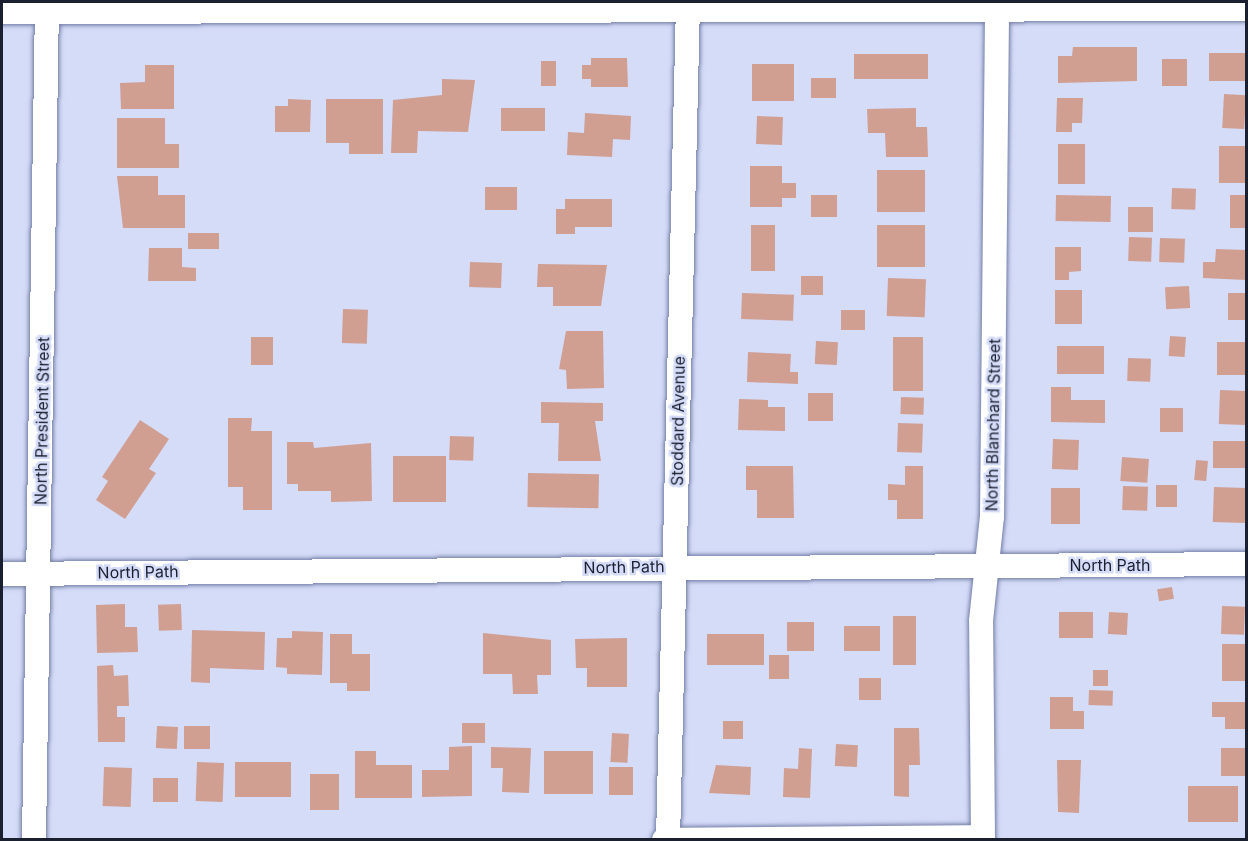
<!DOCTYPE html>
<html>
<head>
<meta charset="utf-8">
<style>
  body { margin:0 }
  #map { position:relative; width:1248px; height:841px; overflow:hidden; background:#d5dcf8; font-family:Inter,sans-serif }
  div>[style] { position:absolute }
  .building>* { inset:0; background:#d19e92; transform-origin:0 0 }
  .roads { filter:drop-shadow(0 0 2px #737ea7) drop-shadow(0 0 2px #737ea7) }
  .minor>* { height:24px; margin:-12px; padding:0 12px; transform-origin:12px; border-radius:12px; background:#fff }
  span { translate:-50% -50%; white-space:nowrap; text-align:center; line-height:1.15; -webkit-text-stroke:5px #d5dcf8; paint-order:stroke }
  .street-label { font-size:16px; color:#1b2030 }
  .frame { position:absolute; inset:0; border:3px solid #1b2030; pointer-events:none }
</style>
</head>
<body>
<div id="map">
  <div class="building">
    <div style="clip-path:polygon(1073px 47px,1137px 47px,1137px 81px,1058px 83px,1058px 56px,1072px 56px)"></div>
    <div style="left:1209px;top:53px;width:37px;height:28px"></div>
    <div style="left:854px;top:54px;width:74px;height:25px"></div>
    <div style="clip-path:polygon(591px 58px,627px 58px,628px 87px,591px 87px,591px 79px,582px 79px,582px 65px,591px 65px)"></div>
    <div style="left:1162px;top:59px;width:25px;height:27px"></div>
    <div style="left:541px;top:61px;width:15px;height:25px"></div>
    <div style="left:752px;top:64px;width:42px;height:37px"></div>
    <div style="clip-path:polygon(145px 65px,174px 65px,174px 109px,121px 109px,120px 83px,145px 82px)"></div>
    <div style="left:811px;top:78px;width:25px;height:20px"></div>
    <div style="clip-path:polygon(442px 79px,475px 80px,468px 132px,418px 131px,417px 153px,391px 153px,393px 100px,442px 95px)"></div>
    <div style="left:1224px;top:94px;width:22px;height:34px;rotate:3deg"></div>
    <div style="clip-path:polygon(1057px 98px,1083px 98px,1082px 123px,1072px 123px,1072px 132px,1056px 132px)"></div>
    <div style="clip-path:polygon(288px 99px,311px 100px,310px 132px,275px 132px,275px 106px,288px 106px)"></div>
    <div style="clip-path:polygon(326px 99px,383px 99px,383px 154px,349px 154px,349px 143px,326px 143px)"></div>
    <div style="left:501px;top:108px;width:44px;height:23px"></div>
    <div style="clip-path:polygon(916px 108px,916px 127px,927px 127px,928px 157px,886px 157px,885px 133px,868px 133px,867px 109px)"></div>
    <div style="clip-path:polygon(585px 113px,631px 116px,630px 140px,613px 139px,612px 157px,567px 155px,568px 132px,584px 133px)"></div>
    <div style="left:757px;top:116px;width:26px;height:28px;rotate:2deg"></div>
    <div style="clip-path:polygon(117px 118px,165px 118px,165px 144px,179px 144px,179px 168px,117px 168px)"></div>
    <div style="left:1058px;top:144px;width:27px;height:40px"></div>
    <div style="left:1219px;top:146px;width:27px;height:37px"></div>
    <div style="clip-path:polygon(750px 166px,782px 166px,782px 183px,796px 183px,796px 198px,782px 198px,782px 207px,750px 207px)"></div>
    <div style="left:877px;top:170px;width:48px;height:42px"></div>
    <div style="clip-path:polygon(117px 176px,158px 176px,158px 195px,185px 195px,185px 228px,123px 228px)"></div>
    <div style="left:485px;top:187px;width:32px;height:23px"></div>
    <div style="left:1172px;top:188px;width:24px;height:21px;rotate:2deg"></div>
    <div style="left:811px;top:195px;width:26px;height:22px"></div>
    <div style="left:1056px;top:195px;width:55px;height:26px;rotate:1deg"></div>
    <div style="left:1230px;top:195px;width:16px;height:33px"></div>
    <div style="clip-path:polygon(565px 199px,612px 199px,612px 227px,575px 227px,575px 234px,556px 234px,556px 209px,565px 209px)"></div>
    <div style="left:1128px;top:207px;width:25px;height:25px"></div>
    <div style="left:751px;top:225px;width:24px;height:46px"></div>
    <div style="left:925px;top:225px;width:42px;height:48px;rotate:90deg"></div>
    <div style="left:219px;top:233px;width:16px;height:31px;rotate:90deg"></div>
    <div style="left:1129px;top:237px;width:23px;height:24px;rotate:2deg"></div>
    <div style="left:1160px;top:238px;width:25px;height:24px;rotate:2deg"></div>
    <div style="clip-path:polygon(1055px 247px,1081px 247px,1081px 271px,1069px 272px,1069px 280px,1055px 280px)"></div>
    <div style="clip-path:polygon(149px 248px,182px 248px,182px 267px,196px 268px,196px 281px,148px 281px)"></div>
    <div style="clip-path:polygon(1216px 249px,1246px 250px,1246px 280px,1203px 278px,1203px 262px,1215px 262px)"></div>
    <div style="left:470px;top:262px;width:32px;height:25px;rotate:2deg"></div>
    <div style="clip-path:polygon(538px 264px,607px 265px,601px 306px,553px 306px,553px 287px,537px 287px)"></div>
    <div style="left:801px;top:276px;width:22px;height:19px"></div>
    <div style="left:888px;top:278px;width:38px;height:38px;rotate:2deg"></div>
    <div style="left:1189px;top:286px;width:22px;height:24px;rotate:87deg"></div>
    <div style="left:1055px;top:290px;width:27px;height:34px"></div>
    <div style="left:742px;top:293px;width:52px;height:26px;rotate:2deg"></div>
    <div style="left:1228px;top:293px;width:18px;height:27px"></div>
    <div style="left:343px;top:309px;width:25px;height:34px;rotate:2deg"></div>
    <div style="left:841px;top:310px;width:24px;height:20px"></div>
    <div style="clip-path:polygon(566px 331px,603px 331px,604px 388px,567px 389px,566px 370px,559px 369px)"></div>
    <div style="left:1170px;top:336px;width:16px;height:20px;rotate:4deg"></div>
    <div style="left:251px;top:337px;width:22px;height:28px"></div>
    <div style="left:893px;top:337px;width:30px;height:54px"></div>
    <div style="left:816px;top:341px;width:22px;height:23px;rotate:3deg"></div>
    <div style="left:1217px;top:342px;width:29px;height:33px"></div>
    <div style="left:1057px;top:346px;width:47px;height:28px"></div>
    <div style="clip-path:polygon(748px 352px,791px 354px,790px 372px,798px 372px,798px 384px,747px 382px)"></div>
    <div style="left:1128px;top:358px;width:23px;height:23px;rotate:2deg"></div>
    <div style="clip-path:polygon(1051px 387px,1071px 387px,1071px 400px,1105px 400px,1105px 423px,1051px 422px)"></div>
    <div style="left:1220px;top:390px;width:26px;height:34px;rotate:2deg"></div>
    <div style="left:808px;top:393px;width:25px;height:28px"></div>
    <div style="left:901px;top:397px;width:23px;height:17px;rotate:2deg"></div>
    <div style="clip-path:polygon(739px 399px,768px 400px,768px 407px,785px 407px,785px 431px,738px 430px)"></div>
    <div style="clip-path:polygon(541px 402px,603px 403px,603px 421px,595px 421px,601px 461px,558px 461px,559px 423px,541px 423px)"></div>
    <div style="left:1183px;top:408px;width:24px;height:23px;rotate:90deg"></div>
    <div style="clip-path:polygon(228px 418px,252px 418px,251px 431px,272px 431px,272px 510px,243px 510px,243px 487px,228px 487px)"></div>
    <div style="clip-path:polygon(140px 420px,169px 439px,149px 469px,156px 473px,125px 519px,96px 500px,108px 481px,102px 477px)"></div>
    <div style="left:898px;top:423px;width:25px;height:29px;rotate:2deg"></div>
    <div style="left:450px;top:436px;width:24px;height:24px;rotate:2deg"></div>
    <div style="left:1053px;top:439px;width:26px;height:30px;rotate:2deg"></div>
    <div style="left:1213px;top:441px;width:33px;height:27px"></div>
    <div style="clip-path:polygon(287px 442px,313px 442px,314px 448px,371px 443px,372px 501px,331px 502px,331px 491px,298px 491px,298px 484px,287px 484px)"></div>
    <div style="left:393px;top:456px;width:53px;height:46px"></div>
    <div style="left:1122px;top:457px;width:27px;height:24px;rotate:4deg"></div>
    <div style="left:1196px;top:460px;width:12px;height:20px;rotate:5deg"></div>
    <div style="clip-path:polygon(746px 466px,793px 466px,794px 518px,757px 518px,757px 490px,746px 490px)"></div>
    <div style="clip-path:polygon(905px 466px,923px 466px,923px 519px,897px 519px,897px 500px,888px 500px,888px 484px,905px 485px)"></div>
    <div style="left:528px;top:473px;width:71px;height:34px;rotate:1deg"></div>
    <div style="left:1156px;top:485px;width:21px;height:22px"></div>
    <div style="left:1123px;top:486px;width:25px;height:24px;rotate:2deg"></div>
    <div style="left:1214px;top:487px;width:32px;height:35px;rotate:2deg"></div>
    <div style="left:1051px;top:488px;width:29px;height:36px"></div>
    <div style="left:1172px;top:587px;width:12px;height:15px;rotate:81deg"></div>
    <div style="clip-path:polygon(125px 604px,125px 627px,137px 627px,138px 652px,97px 653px,96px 605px)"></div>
    <div style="left:181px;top:604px;width:26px;height:23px;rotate:88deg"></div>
    <div style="left:1222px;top:606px;width:23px;height:28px;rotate:2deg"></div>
    <div style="left:1059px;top:612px;width:34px;height:26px"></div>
    <div style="left:1109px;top:612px;width:19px;height:22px;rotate:3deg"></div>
    <div style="left:893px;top:616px;width:23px;height:49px"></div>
    <div style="left:787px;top:622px;width:27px;height:29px"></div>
    <div style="left:880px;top:626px;width:25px;height:36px;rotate:90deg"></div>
    <div style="clip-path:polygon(192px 630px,265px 632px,264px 670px,210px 668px,210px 683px,191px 682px)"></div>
    <div style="clip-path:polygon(292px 631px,323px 632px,322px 675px,287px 674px,287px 668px,276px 667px,277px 638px,292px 638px)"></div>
    <div style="clip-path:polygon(483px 633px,551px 640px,551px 675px,537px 675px,538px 694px,513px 694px,512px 674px,483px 674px)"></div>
    <div style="clip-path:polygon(330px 634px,352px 634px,352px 654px,370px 654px,370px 691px,347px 691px,347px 683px,330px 683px)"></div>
    <div style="left:707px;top:634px;width:57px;height:31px"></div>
    <div style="clip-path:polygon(627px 638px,627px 687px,587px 687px,587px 668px,576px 668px,575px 639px)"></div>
    <div style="left:1222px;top:644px;width:24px;height:37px"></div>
    <div style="left:769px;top:655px;width:20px;height:24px"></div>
    <div style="clip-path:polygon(113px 665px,114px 676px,128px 675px,129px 706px,117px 706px,117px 717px,125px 717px,125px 742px,98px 742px,97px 666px)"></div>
    <div style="left:1093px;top:670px;width:15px;height:16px"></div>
    <div style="left:859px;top:678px;width:22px;height:22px"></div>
    <div style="left:1089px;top:690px;width:24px;height:15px;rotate:2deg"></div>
    <div style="clip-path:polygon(1050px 697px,1073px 697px,1073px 711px,1084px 711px,1084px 729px,1050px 729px)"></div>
    <div style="clip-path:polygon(1212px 702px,1246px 702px,1246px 729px,1225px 729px,1225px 717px,1212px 717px)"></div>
    <div style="left:723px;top:721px;width:20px;height:18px"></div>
    <div style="left:462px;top:723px;width:23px;height:20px"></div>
    <div style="left:157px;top:726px;width:21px;height:22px;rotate:3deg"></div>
    <div style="left:184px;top:726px;width:26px;height:23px"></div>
    <div style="clip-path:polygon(894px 728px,919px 728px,920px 765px,909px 765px,909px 797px,894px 796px)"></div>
    <div style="left:612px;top:733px;width:17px;height:29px;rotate:3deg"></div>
    <div style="left:836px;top:744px;width:22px;height:22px;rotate:3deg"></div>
    <div style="clip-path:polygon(472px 746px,472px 796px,422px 797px,422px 770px,449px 770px,449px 747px)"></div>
    <div style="clip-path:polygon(491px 747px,531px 748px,529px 793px,502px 792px,503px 768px,491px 768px)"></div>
    <div style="clip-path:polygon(799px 748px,812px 749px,810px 798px,783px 797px,784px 768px,798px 769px)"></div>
    <div style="left:1221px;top:748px;width:25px;height:28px"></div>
    <div style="clip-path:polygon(355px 751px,376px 751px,376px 765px,412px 765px,412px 798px,355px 798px)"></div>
    <div style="left:544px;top:751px;width:49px;height:43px"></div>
    <div style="clip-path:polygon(1057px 760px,1081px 760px,1079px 813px,1058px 812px)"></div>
    <div style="left:197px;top:762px;width:27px;height:39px;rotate:2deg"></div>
    <div style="left:235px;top:762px;width:56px;height:35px"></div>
    <div style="clip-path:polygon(716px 765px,751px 767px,750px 795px,709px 793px)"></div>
    <div style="left:104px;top:767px;width:28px;height:39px;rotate:2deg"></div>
    <div style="left:609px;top:767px;width:24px;height:28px"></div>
    <div style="left:310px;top:774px;width:29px;height:36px"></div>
    <div style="left:153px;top:778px;width:25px;height:24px"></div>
    <div style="left:1188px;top:786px;width:50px;height:36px"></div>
  </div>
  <div class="roads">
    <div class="minor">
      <div style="left:2px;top:12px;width:1244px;rotate:-0.14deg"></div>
      <div style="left:2px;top:574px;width:1244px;rotate:-0.46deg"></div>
      <div style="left:34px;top:840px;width:838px;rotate:-89.11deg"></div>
      <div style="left:664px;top:840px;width:319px;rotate:-0.5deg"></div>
      <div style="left:668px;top:840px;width:838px;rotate:-88.63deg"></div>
      <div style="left:983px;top:840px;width:219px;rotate:-90.5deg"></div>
      <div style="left:981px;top:621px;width:105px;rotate:-84deg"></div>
      <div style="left:992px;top:517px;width:507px;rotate:-89.43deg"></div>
    </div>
  </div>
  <div class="street-label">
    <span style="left:42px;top:421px;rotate:-89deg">North President Street</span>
    <span style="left:678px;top:421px;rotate:-89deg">Stoddard Avenue</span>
    <span style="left:993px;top:425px;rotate:-89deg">North Blanchard Street</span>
    <span style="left:1110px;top:565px">North Path</span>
    <span style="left:624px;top:567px;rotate:-1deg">North Path</span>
    <span style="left:138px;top:572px;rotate:-1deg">North Path</span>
  </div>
  <div class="frame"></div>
</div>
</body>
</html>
